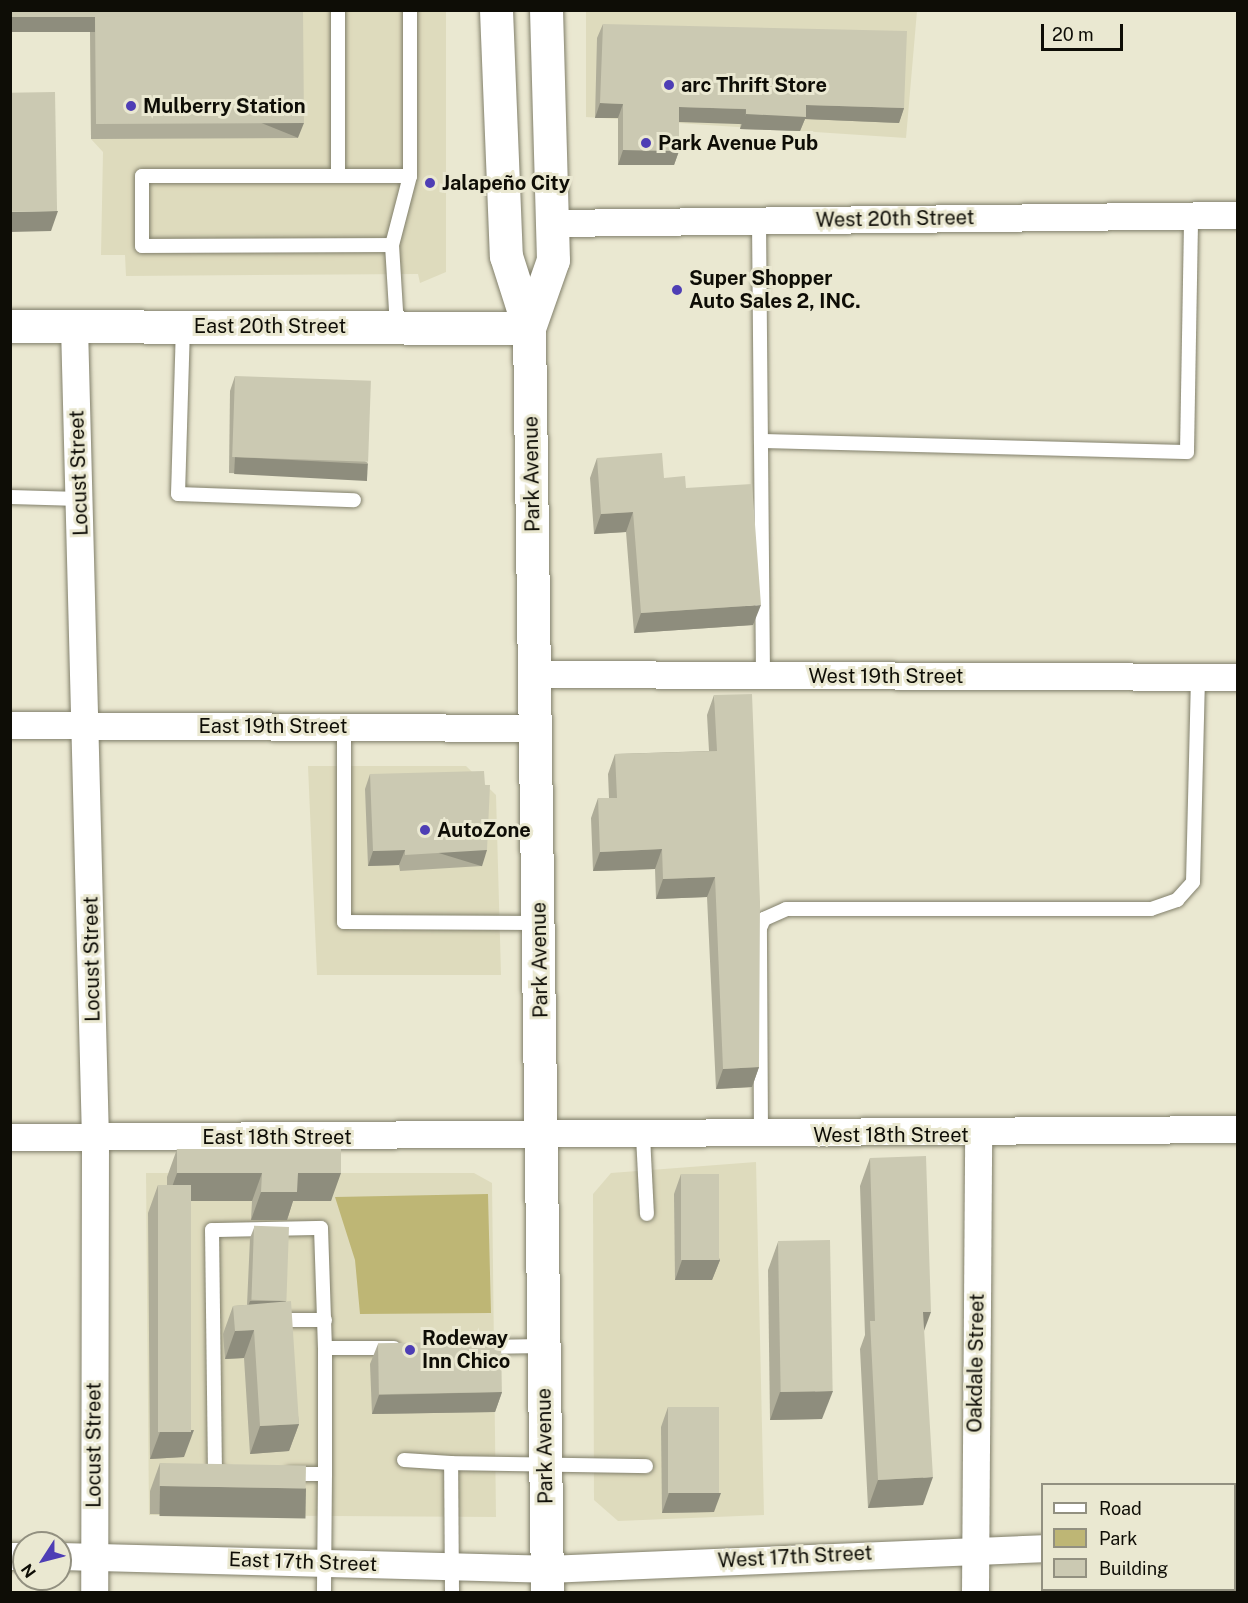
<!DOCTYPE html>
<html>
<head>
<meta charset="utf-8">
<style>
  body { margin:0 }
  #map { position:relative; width:1248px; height:1603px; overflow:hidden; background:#eae8d1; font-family:"Public Sans",sans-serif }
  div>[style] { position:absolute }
  .built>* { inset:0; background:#dedbbd }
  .green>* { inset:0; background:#beb675 }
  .roads { filter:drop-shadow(0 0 2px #817f6a) drop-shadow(0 0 2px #817f6a) }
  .lane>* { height:14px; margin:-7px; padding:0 7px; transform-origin:7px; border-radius:7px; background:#fff }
  .street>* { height:27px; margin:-13.5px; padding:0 13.5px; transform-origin:13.5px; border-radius:13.5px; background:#fff }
  .secondary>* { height:33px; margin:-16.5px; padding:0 16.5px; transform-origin:16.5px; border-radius:16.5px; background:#fff }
  .wall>* { inset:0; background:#afad99 }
  .shaded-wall>* { inset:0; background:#8e8d7d; transform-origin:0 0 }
  .building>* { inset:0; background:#cbc9b2; transform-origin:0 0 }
  .dots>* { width:16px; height:16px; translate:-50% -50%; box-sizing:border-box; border:3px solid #eae8d1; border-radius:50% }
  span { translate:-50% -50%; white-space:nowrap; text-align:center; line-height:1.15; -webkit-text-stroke:6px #eae8d1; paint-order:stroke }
  .poi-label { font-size:20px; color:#0e0d06; font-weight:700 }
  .left { translate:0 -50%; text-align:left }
  .street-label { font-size:20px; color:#0e0d06 }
  .frame { position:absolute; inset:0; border:12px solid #0e0d06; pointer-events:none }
  .legend { position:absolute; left:1041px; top:1483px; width:195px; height:108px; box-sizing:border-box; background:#eae8d1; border:2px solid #929080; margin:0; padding:8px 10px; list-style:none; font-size:18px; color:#0e0d06 }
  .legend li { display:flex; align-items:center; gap:12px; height:30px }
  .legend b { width:30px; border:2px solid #929080 }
  .north { position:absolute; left:12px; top:1531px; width:60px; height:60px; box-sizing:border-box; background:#eae8d1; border:2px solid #929080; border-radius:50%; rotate:234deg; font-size:16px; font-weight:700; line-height:24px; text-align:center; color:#0e0d06 }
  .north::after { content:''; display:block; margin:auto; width:21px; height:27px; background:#4e3eb5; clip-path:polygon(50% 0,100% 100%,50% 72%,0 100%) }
  .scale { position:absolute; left:1041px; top:24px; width:82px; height:27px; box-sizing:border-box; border:3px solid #0e0d06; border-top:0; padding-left:8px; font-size:18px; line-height:21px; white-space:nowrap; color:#0e0d06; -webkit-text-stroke:4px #eae8d1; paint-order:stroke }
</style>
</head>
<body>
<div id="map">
  <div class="built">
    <div style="clip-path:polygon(90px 11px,446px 11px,446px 272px,420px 283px,418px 274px,126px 276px,125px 255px,101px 255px,103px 152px,91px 139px)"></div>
    <div style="clip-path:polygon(586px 11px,917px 11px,906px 138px,586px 117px)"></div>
    <div style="clip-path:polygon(308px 766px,466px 766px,496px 795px,501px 975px,317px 975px)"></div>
    <div style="clip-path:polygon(756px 1162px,764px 1515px,618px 1521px,594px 1500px,593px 1194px,611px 1173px)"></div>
    <div style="clip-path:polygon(146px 1173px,474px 1173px,492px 1183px,496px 1517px,149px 1515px)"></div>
  </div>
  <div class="green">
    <div style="clip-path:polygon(488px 1194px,491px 1313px,360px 1314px,355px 1260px,335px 1197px)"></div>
  </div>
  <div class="roads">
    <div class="lane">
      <div style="left:338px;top:10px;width:166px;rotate:90deg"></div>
      <div style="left:410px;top:10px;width:166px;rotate:90deg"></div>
      <div style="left:759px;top:221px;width:220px;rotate:89.5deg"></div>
      <div style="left:392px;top:245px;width:250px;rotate:179.8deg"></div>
      <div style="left:142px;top:246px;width:70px;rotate:-90deg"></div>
      <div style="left:142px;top:176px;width:268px"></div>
      <div style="left:410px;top:176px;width:71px;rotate:104.6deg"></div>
      <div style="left:392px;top:245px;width:81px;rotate:86.5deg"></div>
      <div style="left:183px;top:326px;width:168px;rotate:91.7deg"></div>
      <div style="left:178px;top:494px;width:176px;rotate:2deg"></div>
      <div style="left:10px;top:497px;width:70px;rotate:1.6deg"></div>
      <div style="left:763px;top:675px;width:234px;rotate:-90.5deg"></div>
      <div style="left:761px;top:441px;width:426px;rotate:1.5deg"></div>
      <div style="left:1187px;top:452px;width:237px;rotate:-89deg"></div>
      <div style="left:344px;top:727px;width:195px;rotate:90deg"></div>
      <div style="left:344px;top:922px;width:193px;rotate:0.3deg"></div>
      <div style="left:761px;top:1135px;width:207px;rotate:-90.3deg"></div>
      <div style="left:760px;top:928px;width:10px;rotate:-66deg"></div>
      <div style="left:764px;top:919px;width:24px;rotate:-24deg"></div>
      <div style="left:786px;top:909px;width:365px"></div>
      <div style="left:1151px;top:909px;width:28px;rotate:-19deg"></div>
      <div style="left:1177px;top:900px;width:24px;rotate:-48deg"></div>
      <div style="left:1193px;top:882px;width:205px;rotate:-88.6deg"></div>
      <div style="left:643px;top:1136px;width:78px;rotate:87.1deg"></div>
      <div style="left:276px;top:1320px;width:49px"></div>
      <div style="left:483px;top:1347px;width:60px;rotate:-1deg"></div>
      <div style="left:404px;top:1460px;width:47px;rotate:3.7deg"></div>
      <div style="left:223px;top:1474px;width:8px;rotate:180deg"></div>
      <div style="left:215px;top:1474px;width:244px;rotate:-90.7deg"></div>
      <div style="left:212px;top:1230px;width:109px;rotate:-1.1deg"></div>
      <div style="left:321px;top:1228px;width:120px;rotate:88.1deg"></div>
      <div style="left:325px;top:1348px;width:69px"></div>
      <div style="left:290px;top:1474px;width:35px"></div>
      <div style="left:325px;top:1474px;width:118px;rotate:90.5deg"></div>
      <div style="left:325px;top:1474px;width:126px;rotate:-90deg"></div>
      <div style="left:1189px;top:1590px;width:2px;rotate:90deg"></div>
      <div style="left:452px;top:1592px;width:129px;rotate:-90.4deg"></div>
      <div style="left:451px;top:1463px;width:195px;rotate:0.9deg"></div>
    </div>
    <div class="street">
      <div style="left:552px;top:223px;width:686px;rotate:-0.67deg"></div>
      <div style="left:74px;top:326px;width:812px;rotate:88.52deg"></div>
      <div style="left:95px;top:1138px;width:454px;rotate:90.1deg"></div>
      <div style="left:535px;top:674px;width:703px;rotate:0.24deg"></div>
      <div style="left:10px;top:725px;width:525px;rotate:0.33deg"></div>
      <div style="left:10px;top:1137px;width:1228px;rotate:-0.37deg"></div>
      <div style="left:1234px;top:1547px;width:4px"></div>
      <div style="left:10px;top:1556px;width:14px"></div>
      <div style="left:60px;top:1556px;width:487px;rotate:1.5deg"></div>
      <div style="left:547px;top:1569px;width:495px;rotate:-2.4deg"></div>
      <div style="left:975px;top:1592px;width:458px;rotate:-89.6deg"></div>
    </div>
    <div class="secondary">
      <div style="left:496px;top:10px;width:246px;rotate:87.7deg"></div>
      <div style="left:506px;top:256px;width:76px;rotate:72.3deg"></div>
      <div style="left:529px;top:328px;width:1264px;rotate:89.18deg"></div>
      <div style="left:10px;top:326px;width:519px;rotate:0.22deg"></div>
      <div style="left:529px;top:328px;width:72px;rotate:-70.6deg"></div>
      <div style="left:553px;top:260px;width:250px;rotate:-91.6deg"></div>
    </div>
  </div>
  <div class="wall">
    <div style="clip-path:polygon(10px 10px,303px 10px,298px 138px,91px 139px,90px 32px)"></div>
    <div style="clip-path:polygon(603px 24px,904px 108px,899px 123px,805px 119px,800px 131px,740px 129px,741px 123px,679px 121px,679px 151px,674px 165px,618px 165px,618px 118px,595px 118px,597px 38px)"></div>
    <div style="clip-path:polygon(235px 376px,368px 463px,363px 478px,229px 473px,230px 391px)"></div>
    <div style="clip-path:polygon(597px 458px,664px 478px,686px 488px,753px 625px,634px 633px,626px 532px,594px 534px,590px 478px)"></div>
    <div style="clip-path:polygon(714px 695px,759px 1067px,752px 1087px,716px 1089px,707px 897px,656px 899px,655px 869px,593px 871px,591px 818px,598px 798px,609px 798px,608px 774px,615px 754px,709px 751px,707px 715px)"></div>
    <div style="clip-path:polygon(370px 774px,482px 866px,400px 871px,399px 865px,368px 866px,365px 789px)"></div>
    <div style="clip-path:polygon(177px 1149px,341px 1149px,331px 1201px,293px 1201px,287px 1220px,251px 1220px,252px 1201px,191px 1201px,184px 1457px,150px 1459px,148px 1213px,158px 1185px,167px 1185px,167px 1177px)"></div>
    <div style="clip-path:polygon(870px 1158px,924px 1330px,923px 1505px,868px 1508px,860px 1349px,865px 1335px,860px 1186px)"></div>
    <div style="clip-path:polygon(681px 1174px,720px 1260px,712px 1280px,675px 1280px,674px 1194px)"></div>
    <div style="clip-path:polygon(254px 1228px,285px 1302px,299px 1424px,289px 1451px,250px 1454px,244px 1358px,225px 1359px,223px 1334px,233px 1306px,247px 1305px,250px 1238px)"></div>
    <div style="clip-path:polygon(778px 1242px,822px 1419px,770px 1420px,768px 1270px)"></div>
    <div style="clip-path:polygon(378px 1344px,502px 1392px,495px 1412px,372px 1414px,370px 1364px)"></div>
    <div style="clip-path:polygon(668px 1407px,714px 1512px,662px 1513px,661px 1427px)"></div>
    <div style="clip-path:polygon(160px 1463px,306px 1488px,296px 1516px,150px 1514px,150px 1491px)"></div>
  </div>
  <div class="shaded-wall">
    <div style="left:10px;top:17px;width:85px;height:15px"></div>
    <div style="clip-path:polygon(600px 103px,623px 104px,618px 118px,595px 118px)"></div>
    <div style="clip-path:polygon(806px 105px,904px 108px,899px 123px,805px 119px,800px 131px,740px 129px,746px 114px)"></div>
    <div style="left:679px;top:107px;width:67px;height:15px;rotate:2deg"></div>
    <div style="left:304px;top:123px;width:16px;height:208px;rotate:112deg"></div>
    <div style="clip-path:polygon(623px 150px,679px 151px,674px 165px,618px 165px)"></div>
    <div style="clip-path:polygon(58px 211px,51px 231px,10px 232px,10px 212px)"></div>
    <div style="left:235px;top:457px;width:133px;height:17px;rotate:3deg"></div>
    <div style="clip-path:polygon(633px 512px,626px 532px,594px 534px,601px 514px)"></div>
    <div style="clip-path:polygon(761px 605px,753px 625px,634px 633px,641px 613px)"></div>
    <div style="clip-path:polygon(662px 849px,655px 869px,593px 871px,600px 852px)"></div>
    <div style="clip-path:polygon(405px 850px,399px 865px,368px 866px,373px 851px)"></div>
    <div style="left:487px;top:850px;width:17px;height:82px;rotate:107deg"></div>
    <div style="clip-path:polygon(715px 877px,707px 897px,656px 899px,663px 879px)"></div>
    <div style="clip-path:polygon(759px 1067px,752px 1087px,716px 1089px,723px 1069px)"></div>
    <div style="clip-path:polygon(177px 1173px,262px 1173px,252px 1201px,167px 1201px)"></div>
    <div style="clip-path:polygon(298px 1173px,341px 1173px,331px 1201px,293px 1201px,287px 1220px,251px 1220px,261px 1192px)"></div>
    <div style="clip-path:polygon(682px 1260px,720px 1260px,712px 1280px,675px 1280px)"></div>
    <div style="clip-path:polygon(250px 1301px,286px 1301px,282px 1311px,246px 1311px)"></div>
    <div style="clip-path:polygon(923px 1312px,931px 1312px,921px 1339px)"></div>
    <div style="clip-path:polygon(254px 1330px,244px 1358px,225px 1359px,235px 1331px)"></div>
    <div style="clip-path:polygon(833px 1391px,822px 1419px,770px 1420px,780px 1392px)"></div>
    <div style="clip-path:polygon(502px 1392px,495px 1412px,372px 1414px,379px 1395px)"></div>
    <div style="clip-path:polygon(299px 1424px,289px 1451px,250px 1454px,260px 1426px)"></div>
    <div style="clip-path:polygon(194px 1430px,184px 1457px,150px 1459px,160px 1432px)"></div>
    <div style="clip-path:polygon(933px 1477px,923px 1505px,868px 1508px,878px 1480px)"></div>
    <div style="left:160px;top:1486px;width:146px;height:30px;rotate:1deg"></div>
    <div style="clip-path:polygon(669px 1493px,721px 1493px,714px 1512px,662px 1513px)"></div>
  </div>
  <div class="building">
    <div style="clip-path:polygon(10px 10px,303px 10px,304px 123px,96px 124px,95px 17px,10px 17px)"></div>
    <div style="clip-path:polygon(603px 24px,907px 31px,904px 108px,806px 105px,806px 117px,746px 114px,746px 109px,679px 107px,679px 151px,623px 150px,623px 104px,600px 103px)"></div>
    <div style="left:55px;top:92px;width:119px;height:45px;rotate:89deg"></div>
    <div style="left:235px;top:376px;width:136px;height:81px;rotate:2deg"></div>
    <div style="clip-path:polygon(662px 453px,664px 478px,685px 476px,686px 488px,752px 484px,761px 605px,641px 613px,633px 512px,601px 514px,597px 458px)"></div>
    <div style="clip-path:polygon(752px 694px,760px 902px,759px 1067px,723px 1069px,715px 877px,663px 879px,662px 849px,600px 852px,598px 798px,617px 798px,615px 754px,717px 751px,714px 695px)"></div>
    <div style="clip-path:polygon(484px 771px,485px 785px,490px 785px,487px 850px,405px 855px,405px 850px,373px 851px,370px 774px)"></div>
    <div style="clip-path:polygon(177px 1149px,341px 1149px,341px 1173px,298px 1173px,297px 1192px,261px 1192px,262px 1173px,177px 1173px)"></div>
    <div style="clip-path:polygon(926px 1156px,931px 1312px,923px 1312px,933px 1477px,878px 1480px,870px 1321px,875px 1321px,870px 1158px)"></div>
    <div style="left:681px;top:1174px;width:38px;height:86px"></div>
    <div style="left:158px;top:1185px;width:33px;height:247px"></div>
    <div style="left:289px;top:1227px;width:74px;height:35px;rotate:92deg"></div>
    <div style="left:830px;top:1240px;width:151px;height:52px;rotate:89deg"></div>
    <div style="clip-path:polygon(291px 1301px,299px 1424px,260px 1426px,254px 1330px,235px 1331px,233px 1306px)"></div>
    <div style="left:501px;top:1341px;width:51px;height:123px;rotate:89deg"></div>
    <div style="left:668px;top:1407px;width:51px;height:86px"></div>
    <div style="left:160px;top:1463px;width:146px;height:23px;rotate:1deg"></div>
  </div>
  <div class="dots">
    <div style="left:669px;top:85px;background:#4e3eb5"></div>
    <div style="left:131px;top:106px;background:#4e3eb5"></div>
    <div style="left:646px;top:143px;background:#4e3eb5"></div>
    <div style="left:430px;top:183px;background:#4e3eb5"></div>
    <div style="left:677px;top:290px;background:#4e3eb5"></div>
    <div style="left:425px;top:830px;background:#4e3eb5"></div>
    <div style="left:410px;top:1350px;background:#4e3eb5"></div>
  </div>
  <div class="poi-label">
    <span class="left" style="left:681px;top:85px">arc Thrift Store</span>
    <span class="left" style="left:143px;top:106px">Mulberry Station</span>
    <span class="left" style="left:658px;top:143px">Park Avenue Pub</span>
    <span class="left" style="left:442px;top:183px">Jalapeño City</span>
    <span class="left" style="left:689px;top:290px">Super Shopper<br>Auto Sales 2, INC.</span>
    <span class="left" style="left:437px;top:830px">AutoZone</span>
    <span class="left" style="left:422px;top:1350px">Rodeway<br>Inn Chico</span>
  </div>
  <div class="street-label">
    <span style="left:895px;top:219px;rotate:-1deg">West 20th Street</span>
    <span style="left:270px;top:326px">East 20th Street</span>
    <span style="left:79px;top:473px;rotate:-92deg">Locust Street</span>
    <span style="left:532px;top:474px;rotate:-91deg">Park Avenue</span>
    <span style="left:886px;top:676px">West 19th Street</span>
    <span style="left:273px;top:726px">East 19th Street</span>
    <span style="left:92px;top:959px;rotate:-91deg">Locust Street</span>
    <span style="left:540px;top:960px;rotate:-91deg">Park Avenue</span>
    <span style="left:891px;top:1135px">West 18th Street</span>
    <span style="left:277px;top:1137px">East 18th Street</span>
    <span style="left:976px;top:1363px;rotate:-89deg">Oakdale Street</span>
    <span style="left:94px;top:1445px;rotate:-90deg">Locust Street</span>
    <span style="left:545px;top:1446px;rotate:-91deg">Park Avenue</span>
    <span style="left:795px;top:1557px;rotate:-3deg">West 17th Street</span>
    <span style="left:303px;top:1562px;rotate:2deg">East 17th Street</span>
  </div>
  <div class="frame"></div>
  <ul class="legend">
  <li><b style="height:8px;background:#fff"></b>Road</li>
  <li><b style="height:16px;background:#beb675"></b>Park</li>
  <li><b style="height:16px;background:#cbc9b2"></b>Building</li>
  </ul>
  <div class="north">N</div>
  <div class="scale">20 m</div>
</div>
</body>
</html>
